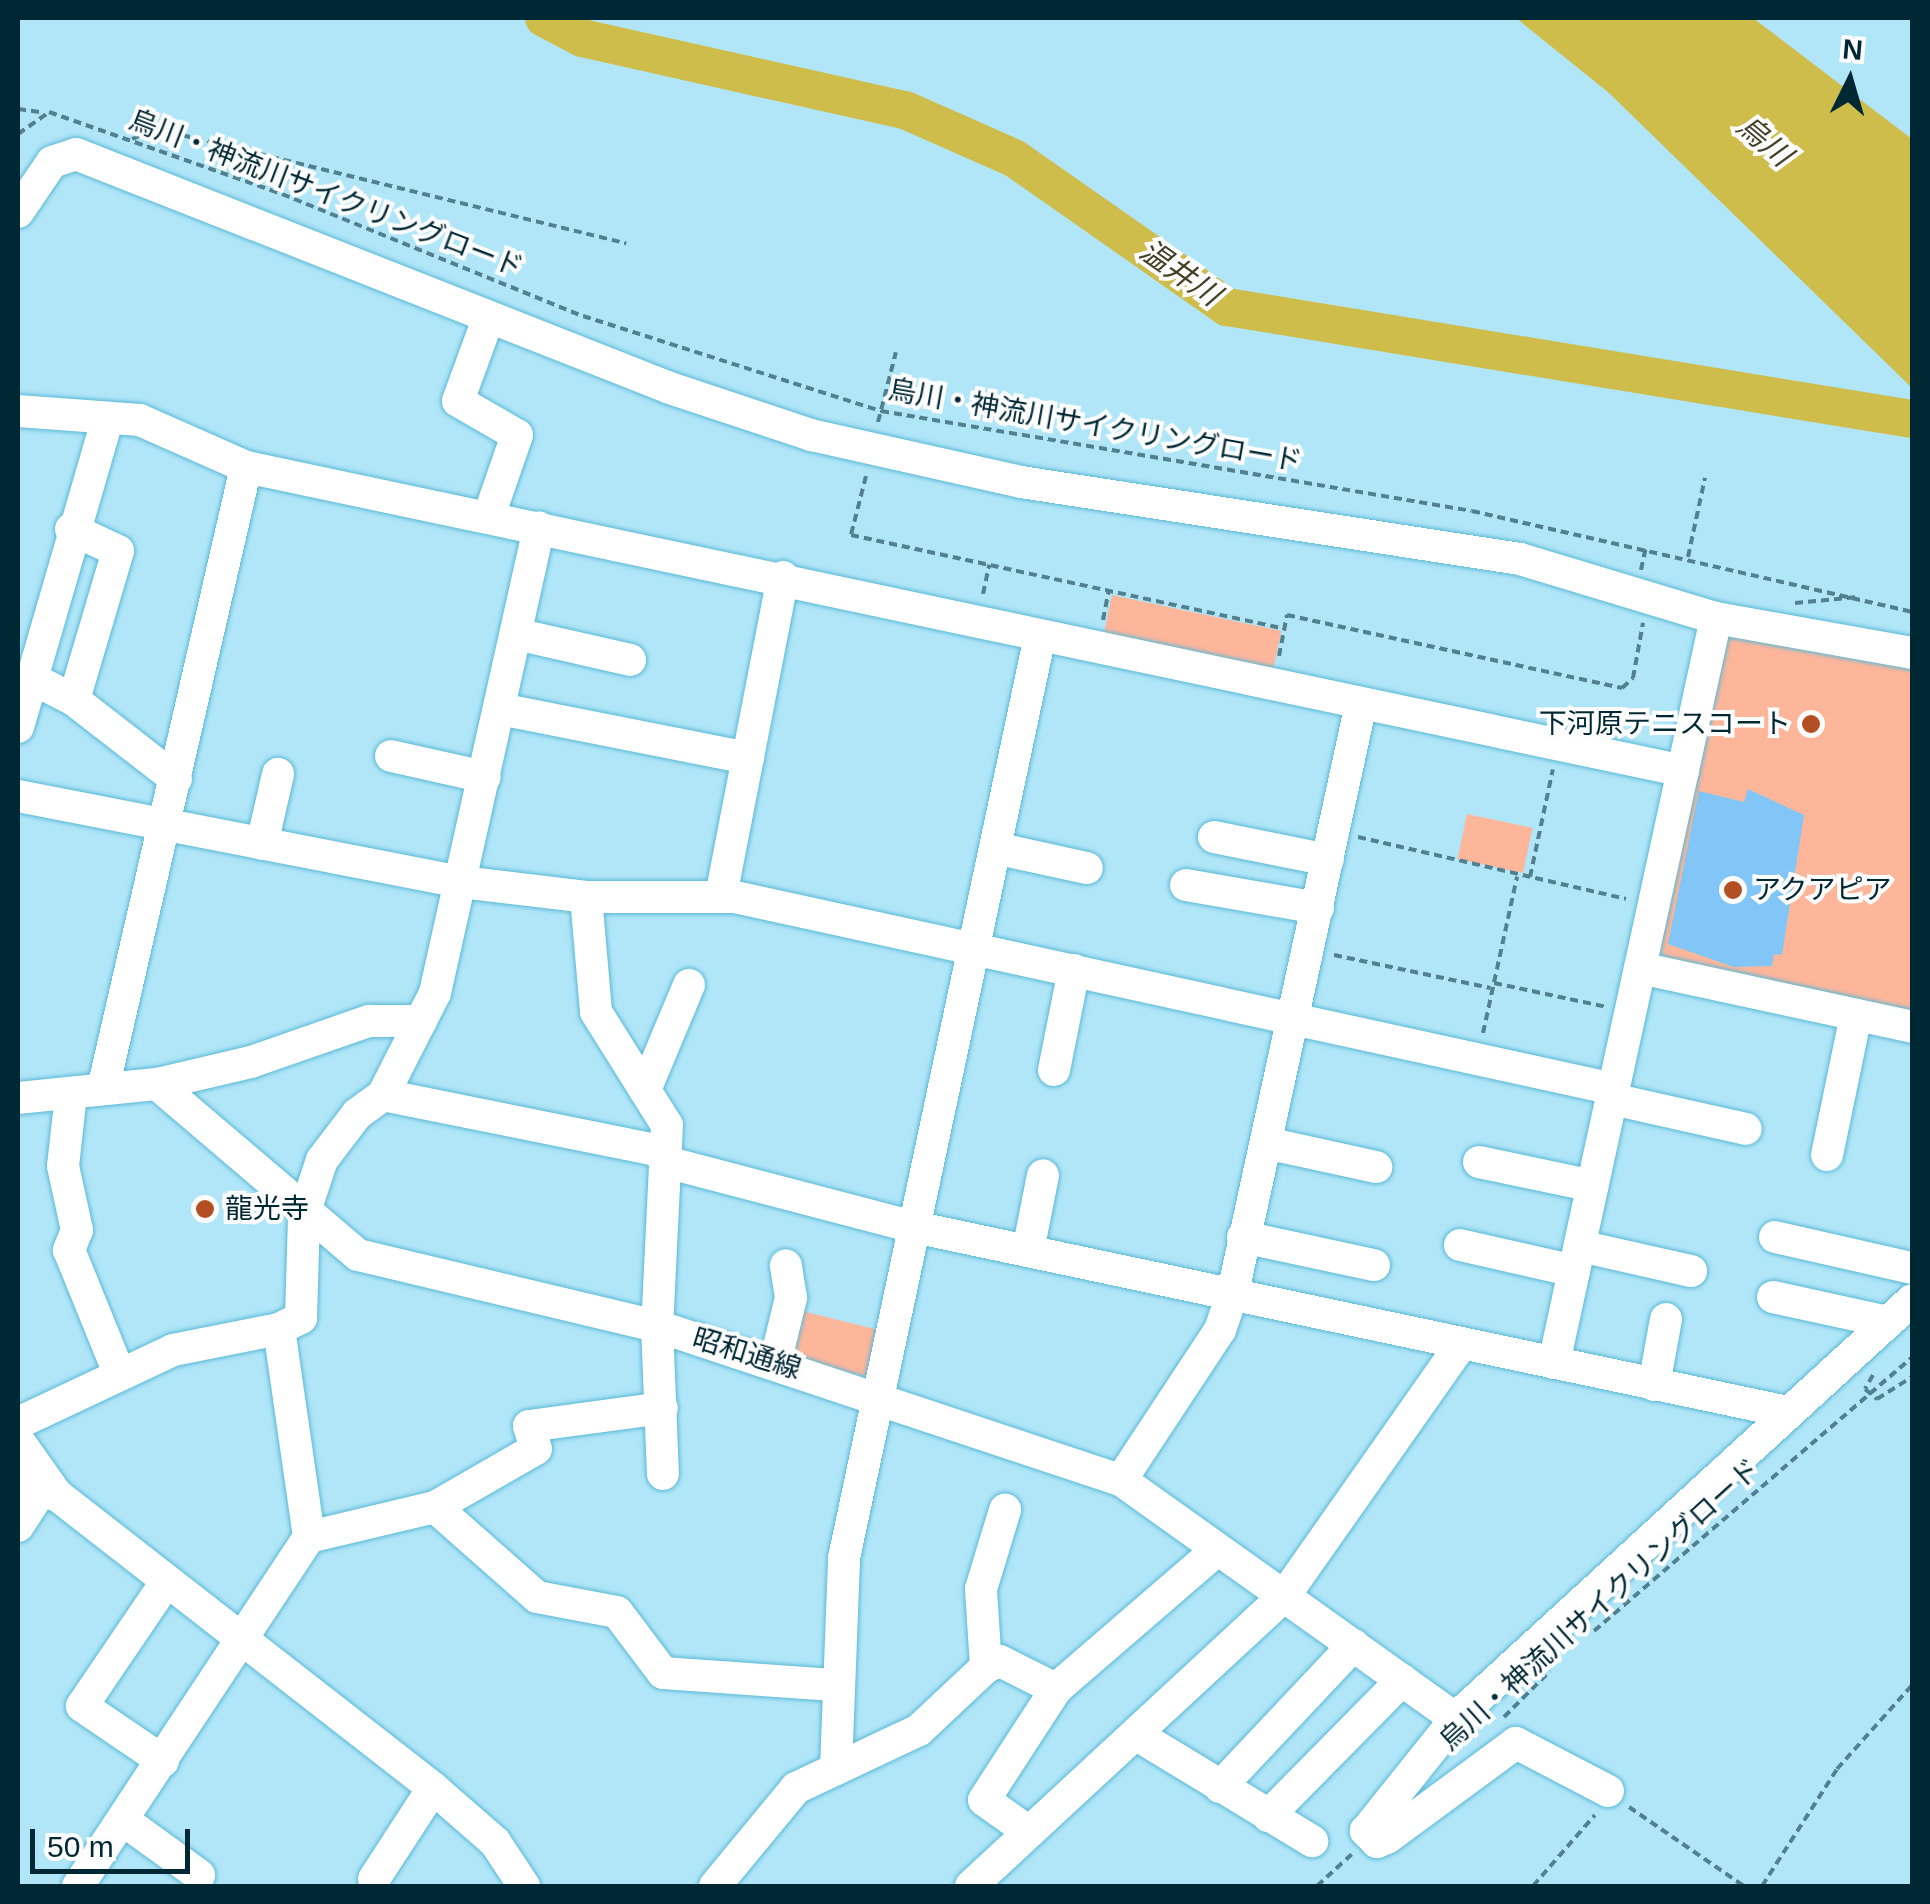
<!DOCTYPE html>
<html>
<head>
<meta charset="utf-8">
<style>
  body { margin:0 }
  #map { position:relative; width:1930px; height:1904px; overflow:hidden; background:#b1e6f8; font-family:Helvetica,"Noto Sans JP",sans-serif }
  div>[style] { position:absolute }
  .green>* { inset:0; background:#feb69b; transform-origin:0 0 }
  .water>* { inset:0; background:#cebd4a }
  .river>* { height:38px; margin:-19px; padding:0 19px; transform-origin:19px; border-radius:19px; background:#cebd4a }
  .building>* { inset:0; background:#81c6f7 }
  .path>* { height:4px; margin-top:-2px; transform-origin:0; background:repeating-linear-gradient(90deg,#52808f 0 8px,transparent 0 13px) }
  .roads { filter:drop-shadow(0 0 2px #5ab9d7) drop-shadow(0 0 2px #5ab9d7) }
  .minor>* { height:32px; margin:-16px; padding:0 16px; transform-origin:16px; border-radius:16px; background:#fff }
  .dots>* { width:28px; height:28px; translate:-50% -50%; box-sizing:border-box; border:5px solid #fdfdfd; border-radius:50% }
  span { translate:-50% -50%; white-space:nowrap; text-align:center; line-height:1.15; -webkit-text-stroke:8px #fdfdfd; paint-order:stroke }
  .street-label { font-size:28px; color:#002834 }
  .poi-label { font-size:28px; color:#002834 }
  .right { translate:-100% -50%; text-align:right }
  .left { translate:0 -50%; text-align:left }
  .water-label { font-size:30px; color:#444027; font-style:italic }
  .frame { position:absolute; inset:0; border:20px solid #002834; pointer-events:none }
  .north { position:absolute; left:1800px; top:30px; width:100px; height:100px; -webkit-text-stroke:8px #fdfdfd; paint-order:stroke; rotate:5deg; font-size:28px; font-weight:700; line-height:40px; text-align:center; color:#002834 }
  .north::after { content:''; display:block; margin:auto; width:35px; height:45px; background:#002834; clip-path:polygon(50% 0,100% 100%,50% 72%,0 100%) }
  .scale { position:absolute; left:30px; top:1829px; width:160px; height:45px; box-sizing:border-box; border:5px solid #002834; border-top:0; padding-left:12px; font-size:30px; line-height:35px; white-space:nowrap; color:#002834; -webkit-text-stroke:8px #fdfdfd; paint-order:stroke }
</style>
</head>
<body>
<div id="map">
  <div class="green">
    <div style="left:1112px;top:595px;width:173px;height:47px;rotate:12deg"></div>
    <div style="clip-path:polygon(1724px 634px,1912px 667px,1912px 1016px,1663px 956px,1654px 944px)"></div>
    <div style="left:1467px;top:814px;width:67px;height:46px;rotate:12deg"></div>
    <div style="left:798px;top:1310px;width:86px;height:48px;rotate:14deg"></div>
  </div>
  <div class="water">
    <div style="clip-path:polygon(1516px 18px,1753px 18px,1912px 139px,1912px 388px,1609px 93px)"></div>
  </div>
  <div class="river">
    <div style="left:544px;top:18px;width:43px;rotate:27.8deg"></div>
    <div style="left:582px;top:38px;width:331px;rotate:12.6deg"></div>
    <div style="left:905px;top:110px;width:119px;rotate:23.8deg"></div>
    <div style="left:1014px;top:158px;width:260px;rotate:35deg"></div>
    <div style="left:1227px;top:307px;width:694px;rotate:9.29deg"></div>
  </div>
  <div class="building">
    <div style="clip-path:polygon(1748px 789px,1804px 815px,1782px 955px,1774px 954px,1772px 966px,1734px 967px,1668px 944px,1699px 791px,1744px 802px)"></div>
  </div>
  <div class="path">
    <div style="left:18px;top:109px;width:22px;rotate:8deg"></div>
    <div style="left:18px;top:134px;width:38px;rotate:-35deg"></div>
    <div style="left:49px;top:112px;width:247px;rotate:19.4deg"></div>
    <div style="left:282px;top:194px;width:325px;rotate:22.1deg"></div>
    <div style="left:583px;top:316px;width:313px;rotate:17.7deg"></div>
    <div style="left:881px;top:411px;width:599px;rotate:9.6deg"></div>
    <div style="left:1472px;top:511px;width:451px;rotate:12.9deg"></div>
    <div style="left:132px;top:139px;width:27px;rotate:-22deg"></div>
    <div style="left:157px;top:129px;width:483px;rotate:13.7deg"></div>
    <div style="left:878px;top:422px;width:72px;rotate:-75.6deg"></div>
    <div style="left:866px;top:476px;width:61px;rotate:104.3deg"></div>
    <div style="left:851px;top:535px;width:443px;rotate:12.2deg"></div>
    <div style="left:1688px;top:557px;width:81px;rotate:-77.9deg"></div>
    <div style="left:1641px;top:570px;width:24px;rotate:-78deg"></div>
    <div style="left:983px;top:594px;width:30px;rotate:-78deg"></div>
    <div style="left:1795px;top:603px;width:63px;rotate:-5.4deg"></div>
    <div style="left:1103px;top:620px;width:31px;rotate:-79deg"></div>
    <div style="left:1279px;top:656px;width:42px;rotate:-79deg"></div>
    <div style="left:1287px;top:615px;width:343px;rotate:12.3deg"></div>
    <div style="left:1622px;top:688px;width:15px;rotate:-42deg"></div>
    <div style="left:1633px;top:678px;width:56px;rotate:-79.7deg"></div>
    <div style="left:1358px;top:837px;width:275px;rotate:13deg"></div>
    <div style="left:1530px;top:877px;width:110px;rotate:-78deg"></div>
    <div style="left:1334px;top:955px;width:160px;rotate:11.9deg"></div>
    <div style="left:1494px;top:983px;width:116px;rotate:12deg"></div>
    <div style="left:1483px;top:1033px;width:160px;rotate:-77.7deg"></div>
    <div style="left:1873px;top:1375px;width:16px;rotate:120deg"></div>
    <div style="left:1865px;top:1389px;width:16px;rotate:40deg"></div>
    <div style="left:1877px;top:1399px;width:41px;rotate:-32.2deg"></div>
    <div style="left:1594px;top:1631px;width:420px;rotate:-40.7deg"></div>
    <div style="left:1504px;top:1717px;width:65px;rotate:-45deg"></div>
    <div style="left:1629px;top:1807px;width:140px;rotate:34.5deg"></div>
    <div style="left:1317px;top:1886px;width:47px;rotate:-42.4deg"></div>
    <div style="left:1533px;top:1886px;width:94px;rotate:-48.9deg"></div>
    <div style="left:1762px;top:1886px;width:139px;rotate:-57.3deg"></div>
    <div style="left:1837px;top:1769px;width:113px;rotate:-48.2deg"></div>
  </div>
  <div class="roads">
    <div class="minor">
      <div style="left:18px;top:212px;width:60px;rotate:-55.8deg"></div>
      <div style="left:52px;top:162px;width:25px;rotate:-18deg"></div>
      <div style="left:76px;top:154px;width:638px;rotate:21.5deg"></div>
      <div style="left:670px;top:388px;width:149px;rotate:18.4deg"></div>
      <div style="left:811px;top:435px;width:215px;rotate:12.6deg"></div>
      <div style="left:1021px;top:482px;width:505px;rotate:8.77deg"></div>
      <div style="left:1520px;top:559px;width:205px;rotate:16.8deg"></div>
      <div style="left:1716px;top:618px;width:199px;rotate:10.1deg"></div>
      <div style="left:488px;top:319px;width:87px;rotate:110.1deg"></div>
      <div style="left:458px;top:401px;width:68px;rotate:30deg"></div>
      <div style="left:517px;top:435px;width:86px;rotate:109.1deg"></div>
      <div style="left:18px;top:411px;width:122px;rotate:4.2deg"></div>
      <div style="left:140px;top:420px;width:116px;rotate:23.9deg"></div>
      <div style="left:246px;top:467px;width:1469px;rotate:11.94deg"></div>
      <div style="left:71px;top:529px;width:52px;rotate:25.1deg"></div>
      <div style="left:118px;top:551px;width:155px;rotate:106.5deg"></div>
      <div style="left:516px;top:634px;width:117px;rotate:12.8deg"></div>
      <div style="left:29px;top:677px;width:51px;rotate:27.1deg"></div>
      <div style="left:74px;top:700px;width:129px;rotate:37.8deg"></div>
      <div style="left:500px;top:709px;width:253px;rotate:11.2deg"></div>
      <div style="left:18px;top:727px;width:322px;rotate:-73.8deg"></div>
      <div style="left:391px;top:756px;width:96px;rotate:12.6deg"></div>
      <div style="left:18px;top:796px;width:451px;rotate:11deg"></div>
      <div style="left:461px;top:882px;width:126px;rotate:6.8deg"></div>
      <div style="left:586px;top:897px;width:149px"></div>
      <div style="left:735px;top:897px;width:900px;rotate:12.32deg"></div>
      <div style="left:1214px;top:837px;width:116px;rotate:11.4deg"></div>
      <div style="left:262px;top:844px;width:72px;rotate:-77.1deg"></div>
      <div style="left:995px;top:848px;width:94px;rotate:12.3deg"></div>
      <div style="left:1186px;top:885px;width:134px;rotate:9.9deg"></div>
      <div style="left:721px;top:896px;width:325px;rotate:-79deg"></div>
      <div style="left:586px;top:897px;width:115px;rotate:85deg"></div>
      <div style="left:596px;top:1012px;width:133px;rotate:57.9deg"></div>
      <div style="left:667px;top:1125px;width:201px;rotate:92.8deg"></div>
      <div style="left:657px;top:1326px;width:148px;rotate:87.7deg"></div>
      <div style="left:1640px;top:968px;width:278px;rotate:12.2deg"></div>
      <div style="left:1054px;top:1070px;width:102px;rotate:-78.7deg"></div>
      <div style="left:157px;top:1084px;width:97px;rotate:-13.2deg"></div>
      <div style="left:251px;top:1062px;width:125px;rotate:-19.2deg"></div>
      <div style="left:369px;top:1021px;width:52px"></div>
      <div style="left:103px;top:1089px;width:638px;rotate:-77.05deg"></div>
      <div style="left:645px;top:1090px;width:114px;rotate:-67.3deg"></div>
      <div style="left:71px;top:1094px;width:72px;rotate:96.3deg"></div>
      <div style="left:63px;top:1166px;width:66px;rotate:77.7deg"></div>
      <div style="left:77px;top:1230px;width:22px;rotate:112deg"></div>
      <div style="left:69px;top:1250px;width:133px;rotate:67.9deg"></div>
      <div style="left:383px;top:1095px;width:279px;rotate:11.4deg"></div>
      <div style="left:657px;top:1150px;width:15px;rotate:53deg"></div>
      <div style="left:666px;top:1162px;width:256px;rotate:14.7deg"></div>
      <div style="left:914px;top:1227px;width:892px;rotate:11.96deg"></div>
      <div style="left:18px;top:1098px;width:140px;rotate:-5.8deg"></div>
      <div style="left:157px;top:1084px;width:264px;rotate:40.4deg"></div>
      <div style="left:358px;top:1255px;width:307px;rotate:13.4deg"></div>
      <div style="left:657px;top:1326px;width:489px;rotate:18.4deg"></div>
      <div style="left:1121px;top:1480px;width:410px;rotate:35.5deg"></div>
      <div style="left:1612px;top:1099px;width:137px;rotate:12.6deg"></div>
      <div style="left:1266px;top:1143px;width:113px;rotate:12.3deg"></div>
      <div style="left:1827px;top:1155px;width:143px;rotate:-78.3deg"></div>
      <div style="left:1479px;top:1162px;width:116px;rotate:11.9deg"></div>
      <div style="left:1243px;top:1237px;width:134px;rotate:12.1deg"></div>
      <div style="left:1775px;top:1237px;width:140px;rotate:12.8deg"></div>
      <div style="left:1460px;top:1245px;width:117px;rotate:12.8deg"></div>
      <div style="left:1029px;top:1246px;width:72px;rotate:-78.8deg"></div>
      <div style="left:1580px;top:1246px;width:114px;rotate:12.7deg"></div>
      <div style="left:1773px;top:1297px;width:118px;rotate:12.3deg"></div>
      <div style="left:775px;top:1363px;width:67px;rotate:-76.2deg"></div>
      <div style="left:791px;top:1298px;width:33px;rotate:-99deg"></div>
      <div style="left:1554px;top:1363px;width:762px;rotate:-77.73deg"></div>
      <div style="left:1654px;top:1385px;width:67px;rotate:-79.7deg"></div>
      <div style="left:18px;top:1423px;width:171px;rotate:-25.2deg"></div>
      <div style="left:173px;top:1350px;width:108px;rotate:-11.2deg"></div>
      <div style="left:18px;top:1440px;width:67px;rotate:54.7deg"></div>
      <div style="left:1121px;top:1480px;width:180px;rotate:-56.6deg"></div>
      <div style="left:1220px;top:1330px;width:40px;rotate:-71.1deg"></div>
      <div style="left:1233px;top:1292px;width:602px;rotate:-77.72deg"></div>
      <div style="left:18px;top:1487px;width:40px;rotate:12deg"></div>
      <div style="left:57px;top:1495px;width:477px;rotate:37.9deg"></div>
      <div style="left:433px;top:1788px;width:82px;rotate:41.1deg"></div>
      <div style="left:495px;top:1842px;width:53px;rotate:56.6deg"></div>
      <div style="left:435px;top:1507px;width:136px;rotate:41.4deg"></div>
      <div style="left:537px;top:1597px;width:81px;rotate:10.6deg"></div>
      <div style="left:617px;top:1612px;width:76px;rotate:53deg"></div>
      <div style="left:663px;top:1673px;width:171px;rotate:4deg"></div>
      <div style="left:18px;top:1526px;width:37px;rotate:-57deg"></div>
      <div style="left:309px;top:1537px;width:130px;rotate:-13.4deg"></div>
      <div style="left:435px;top:1507px;width:116px;rotate:-29.9deg"></div>
      <div style="left:536px;top:1449px;width:24px;rotate:-107deg"></div>
      <div style="left:529px;top:1426px;width:134px;rotate:-7.7deg"></div>
      <div style="left:986px;top:1667px;width:78px;rotate:-93.7deg"></div>
      <div style="left:981px;top:1589px;width:83px;rotate:-73.1deg"></div>
      <div style="left:1137px;top:1735px;width:205px;rotate:31.2deg"></div>
      <div style="left:163px;top:1761px;width:98px;rotate:-145.8deg"></div>
      <div style="left:82px;top:1706px;width:148px;rotate:-55.8deg"></div>
      <div style="left:836px;top:1769px;width:211px;rotate:-87.8deg"></div>
      <div style="left:844px;top:1558px;width:943px;rotate:-78deg"></div>
      <div style="left:1220px;top:1787px;width:195px;rotate:-46.7deg"></div>
      <div style="left:1608px;top:1791px;width:104px;rotate:-152.4deg"></div>
      <div style="left:1516px;top:1743px;width:160px;rotate:143.6deg"></div>
      <div style="left:1387px;top:1838px;width:11px;rotate:158deg"></div>
      <div style="left:1377px;top:1842px;width:16px;rotate:-135deg"></div>
      <div style="left:1366px;top:1831px;width:149px;rotate:-51.3deg"></div>
      <div style="left:1459px;top:1715px;width:614px;rotate:-42.49deg"></div>
      <div style="left:1268px;top:1816px;width:191px;rotate:-45.4deg"></div>
      <div style="left:123px;top:1820px;width:94px;rotate:35.9deg"></div>
      <div style="left:1029px;top:1832px;width:55px;rotate:-144.6deg"></div>
      <div style="left:984px;top:1800px;width:132px;rotate:-57deg"></div>
      <div style="left:1056px;top:1689px;width:211px;rotate:-40.8deg"></div>
      <div style="left:374px;top:1879px;width:108px;rotate:-57deg"></div>
      <div style="left:78px;top:1886px;width:419px;rotate:-56.5deg"></div>
      <div style="left:309px;top:1537px;width:210px;rotate:-98.2deg"></div>
      <div style="left:279px;top:1329px;width:25px;rotate:-27deg"></div>
      <div style="left:301px;top:1318px;width:104px;rotate:-88.3deg"></div>
      <div style="left:304px;top:1214px;width:57px;rotate:-71.6deg"></div>
      <div style="left:322px;top:1160px;width:58px;rotate:-52.7deg"></div>
      <div style="left:357px;top:1114px;width:32px;rotate:-36deg"></div>
      <div style="left:383px;top:1095px;width:114px;rotate:-63deg"></div>
      <div style="left:435px;top:993px;width:477px;rotate:-77.4deg"></div>
      <div style="left:715px;top:1886px;width:127px;rotate:-50.4deg"></div>
      <div style="left:796px;top:1788px;width:136px;rotate:-25.2deg"></div>
      <div style="left:919px;top:1730px;width:92px;rotate:-43.2deg"></div>
      <div style="left:986px;top:1667px;width:15px;rotate:-23deg"></div>
      <div style="left:1000px;top:1661px;width:63px;rotate:26.6deg"></div>
      <div style="left:971px;top:1886px;width:428px;rotate:-42.8deg"></div>
      <div style="left:1285px;top:1595px;width:306px;rotate:-54.9deg"></div>
    </div>
  </div>
  <div class="dots">
    <div style="left:1811px;top:724px;background:#b44e23"></div>
    <div style="left:1733px;top:890px;background:#b44e23"></div>
    <div style="left:205px;top:1209px;background:#b44e23"></div>
  </div>
  <div class="street-label">
    <span style="left:326px;top:194px;rotate:21deg">烏川・神流川サイクリングロード</span>
    <span style="left:1095px;top:426px;rotate:10deg">烏川・神流川サイクリングロード</span>
    <span style="left:747px;top:1354px;rotate:17deg">昭和通線</span>
    <span style="left:1600px;top:1605px;rotate:-42deg">烏川・神流川サイクリングロード</span>
  </div>
  <div class="poi-label">
    <span class="right" style="left:1791px;top:724px">下河原テニスコート</span>
    <span class="left" style="left:1753px;top:890px">アクアピア</span>
    <span class="left" style="left:225px;top:1209px">龍光寺</span>
  </div>
  <div class="water-label">
    <span style="left:1764px;top:141px;rotate:40deg">烏川</span>
    <span style="left:1180px;top:273px;rotate:35deg">温井川</span>
  </div>
  <div class="frame"></div>
  <div class="north">N</div>
  <div class="scale">50 m</div>
</div>
</body>
</html>
